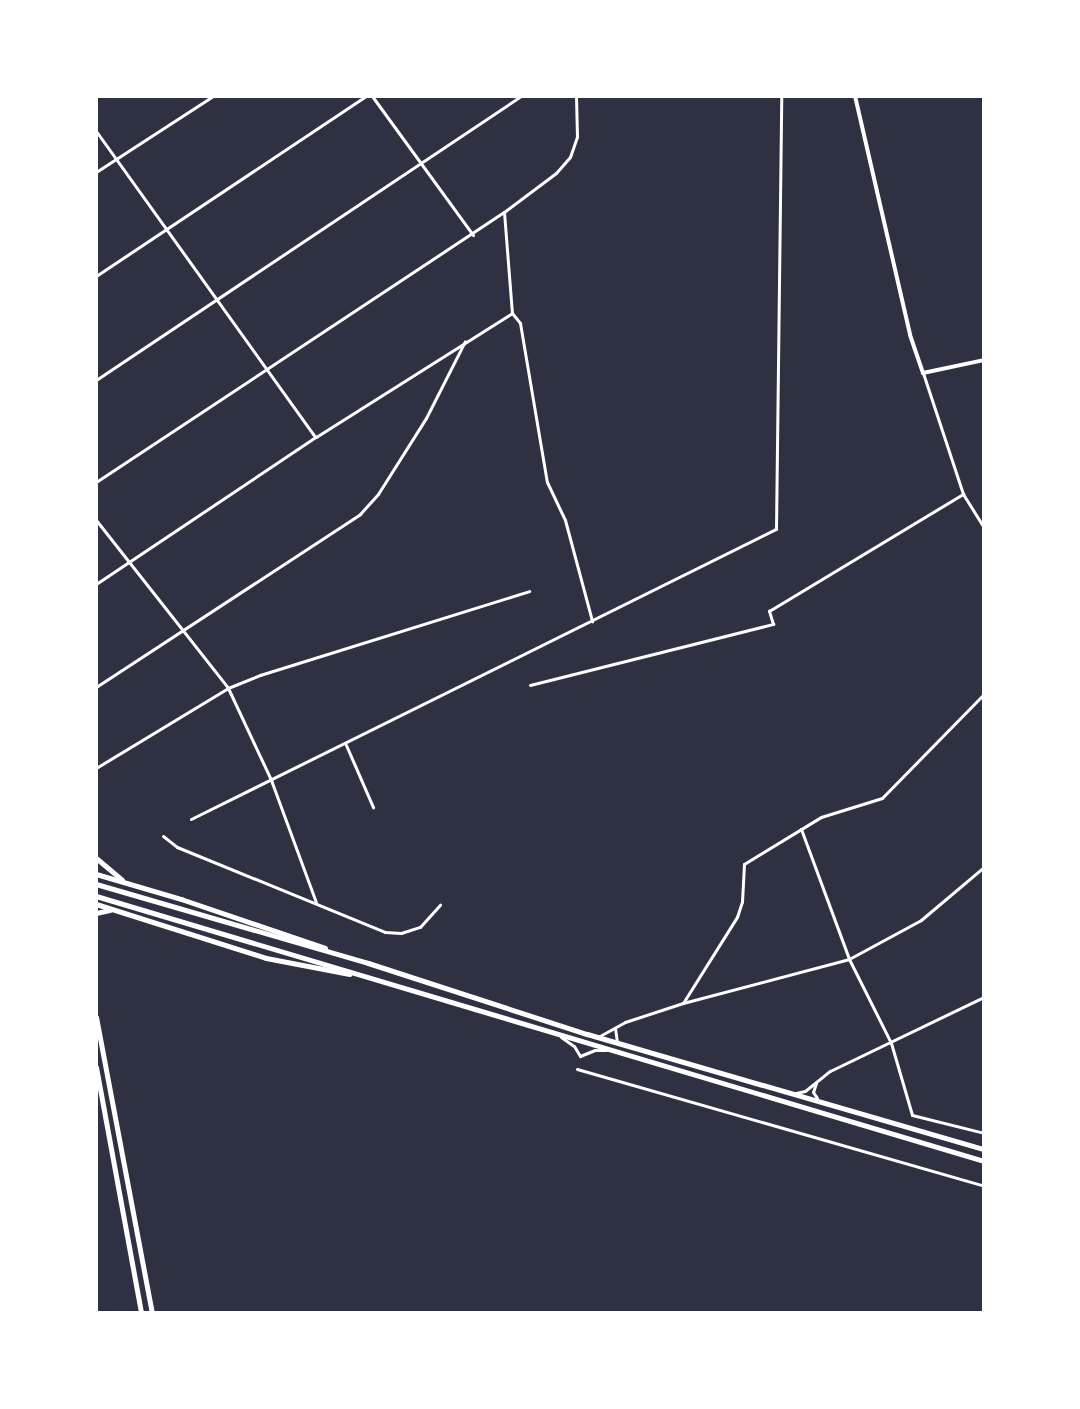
<!DOCTYPE html>
<html>
<head>
<meta charset="utf-8">
<style>
  body { margin:0 }
  #map { position:relative; width:1080px; height:1409px; overflow:hidden; background:#2d3142; font-family:"Sofia Sans Condensed",sans-serif }
  div>[style] { position:absolute }
  .service>* { height:1px; margin:-0.5px; padding:0 0.5px; transform-origin:0.5px; border-radius:0.5px; background:#fff }
  .minor>* { height:3px; margin:-1.5px; padding:0 1.5px; transform-origin:1.5px; border-radius:1.5px; background:#fff }
  .tertiary>* { height:4px; margin:-2px; padding:0 2px; transform-origin:2px; border-radius:2px; background:#fff }
  .primary>* { height:5px; margin:-2.5px; padding:0 2.5px; transform-origin:2.5px; border-radius:2.5px; background:#fff }
  .trunk>* { height:5px; margin:-2.5px; padding:0 2.5px; transform-origin:2.5px; border-radius:2.5px; background:#fff }
  span { translate:-50% -50%; white-space:nowrap; text-align:center; line-height:1.15; -webkit-text-stroke:8px #fff; paint-order:stroke }
  .frame { position:absolute; inset:0; border:98px solid #fff; pointer-events:none }
</style>
</head>
<body>
<div id="map">
  <div class="service">
    <div style="left:982px;top:96px;width:7px;rotate:74deg"></div>
  </div>
  <div class="minor">
    <div style="left:372px;top:96px;width:172px;rotate:54deg"></div>
    <div style="left:96px;top:131px;width:376px;rotate:54.4deg"></div>
    <div style="left:96px;top:172px;width:140px;rotate:-33deg"></div>
    <div style="left:504px;top:212px;width:65px;rotate:-36.9deg"></div>
    <div style="left:556px;top:173px;width:21px;rotate:-49deg"></div>
    <div style="left:570px;top:157px;width:21px;rotate:-71deg"></div>
    <div style="left:577px;top:137px;width:41px;rotate:-91.4deg"></div>
    <div style="left:96px;top:276px;width:324px;rotate:-33.7deg"></div>
    <div style="left:923px;top:373px;width:127px;rotate:71.7deg"></div>
    <div style="left:963px;top:494px;width:40px;rotate:58deg"></div>
    <div style="left:96px;top:380px;width:511px;rotate:-33.75deg"></div>
    <div style="left:96px;top:482px;width:489px;rotate:-33.5deg"></div>
    <div style="left:504px;top:212px;width:101px;rotate:85.5deg"></div>
    <div style="left:512px;top:313px;width:13px;rotate:51deg"></div>
    <div style="left:520px;top:323px;width:161px;rotate:80.4deg"></div>
    <div style="left:547px;top:482px;width:42px;rotate:64.7deg"></div>
    <div style="left:565px;top:520px;width:105px;rotate:75deg"></div>
    <div style="left:96px;top:520px;width:214px;rotate:51.8deg"></div>
    <div style="left:228px;top:688px;width:102px;rotate:64.9deg"></div>
    <div style="left:271px;top:780px;width:130px;rotate:69.8deg"></div>
    <div style="left:96px;top:584px;width:265px;rotate:-33.8deg"></div>
    <div style="left:316px;top:437px;width:232px;rotate:-32.3deg"></div>
    <div style="left:530px;top:685px;width:251px;rotate:-14.1deg"></div>
    <div style="left:773px;top:624px;width:14px;rotate:-107deg"></div>
    <div style="left:769px;top:611px;width:227px;rotate:-31.1deg"></div>
    <div style="left:96px;top:687px;width:316px;rotate:-33.2deg"></div>
    <div style="left:360px;top:514px;width:27px;rotate:-48deg"></div>
    <div style="left:378px;top:494px;width:90px;rotate:-57.7deg"></div>
    <div style="left:426px;top:418px;width:86px;rotate:-63.1deg"></div>
    <div style="left:346px;top:745px;width:68px;rotate:66.5deg"></div>
    <div style="left:96px;top:768px;width:154px;rotate:-31.2deg"></div>
    <div style="left:228px;top:688px;width:35px;rotate:-22deg"></div>
    <div style="left:260px;top:675px;width:282px;rotate:-17.3deg"></div>
    <div style="left:191px;top:819px;width:653px;rotate:-26.37deg"></div>
    <div style="left:776px;top:529px;width:433px;rotate:-89.3deg"></div>
    <div style="left:801px;top:829px;width:139px;rotate:69.7deg"></div>
    <div style="left:849px;top:959px;width:94px;rotate:63.4deg"></div>
    <div style="left:891px;top:1043px;width:75px;rotate:73.7deg"></div>
    <div style="left:912px;top:1115px;width:74px;rotate:14deg"></div>
    <div style="left:163px;top:836px;width:18px;rotate:38deg"></div>
    <div style="left:177px;top:847px;width:225px;rotate:22.2deg"></div>
    <div style="left:385px;top:932px;width:16px;rotate:4deg"></div>
    <div style="left:401px;top:933px;width:20px;rotate:-18deg"></div>
    <div style="left:420px;top:927px;width:30px;rotate:-48deg"></div>
    <div style="left:683px;top:1003px;width:102px;rotate:-57.9deg"></div>
    <div style="left:737px;top:917px;width:16px;rotate:-72deg"></div>
    <div style="left:742px;top:902px;width:38px;rotate:-87deg"></div>
    <div style="left:744px;top:864px;width:90px;rotate:-31.4deg"></div>
    <div style="left:821px;top:817px;width:64px;rotate:-17.3deg"></div>
    <div style="left:882px;top:798px;width:146px;rotate:-45.6deg"></div>
    <div style="left:615px;top:1028px;width:15px;rotate:82deg"></div>
    <div style="left:561px;top:1037px;width:16px;rotate:35deg"></div>
    <div style="left:574px;top:1046px;width:12px;rotate:59deg"></div>
    <div style="left:580px;top:1056px;width:16px;rotate:-22deg"></div>
    <div style="left:595px;top:1050px;width:11px"></div>
    <div style="left:598px;top:1037px;width:31px;rotate:-29deg"></div>
    <div style="left:625px;top:1022px;width:61px;rotate:-18.1deg"></div>
    <div style="left:683px;top:1003px;width:172px;rotate:-14.8deg"></div>
    <div style="left:849px;top:959px;width:82px;rotate:-28.4deg"></div>
    <div style="left:921px;top:920px;width:82px;rotate:-40.1deg"></div>
    <div style="left:577px;top:1069px;width:423px;rotate:16deg"></div>
    <div style="left:816px;top:1083px;width:9px;rotate:108deg"></div>
    <div style="left:813px;top:1092px;width:7px;rotate:56deg"></div>
    <div style="left:796px;top:1093px;width:9px;rotate:-13deg"></div>
    <div style="left:805px;top:1091px;width:32px;rotate:-39deg"></div>
    <div style="left:830px;top:1071px;width:171px;rotate:-25.7deg"></div>
  </div>
  <div class="tertiary">
    <div style="left:855px;top:96px;width:245px;rotate:77deg"></div>
    <div style="left:910px;top:335px;width:40px;rotate:71.1deg"></div>
    <div style="left:923px;top:373px;width:62px;rotate:-12deg"></div>
  </div>
  <div class="primary">
    <div style="left:96px;top:858px;width:34px;rotate:40deg"></div>
    <div style="left:96px;top:874px;width:89px;rotate:16.4deg"></div>
    <div style="left:181px;top:899px;width:152px;rotate:18.8deg"></div>
    <div style="left:96px;top:904px;width:178px;rotate:17.6deg"></div>
    <div style="left:266px;top:958px;width:85px;rotate:10.9deg"></div>
    <div style="left:96px;top:913px;width:14px;rotate:-12deg"></div>
    <div style="left:96px;top:1017px;width:301px;rotate:79.3deg"></div>
    <div style="left:96px;top:1067px;width:250px;rotate:79.6deg"></div>
  </div>
  <div class="trunk">
    <div style="left:96px;top:884px;width:283px;rotate:16.2deg"></div>
    <div style="left:368px;top:963px;width:230px;rotate:18deg"></div>
    <div style="left:587px;top:1034px;width:413px;rotate:16.2deg"></div>
    <div style="left:96px;top:896px;width:927px;rotate:16.62deg"></div>
  </div>
  <div class="frame"></div>
</div>
</body>
</html>
